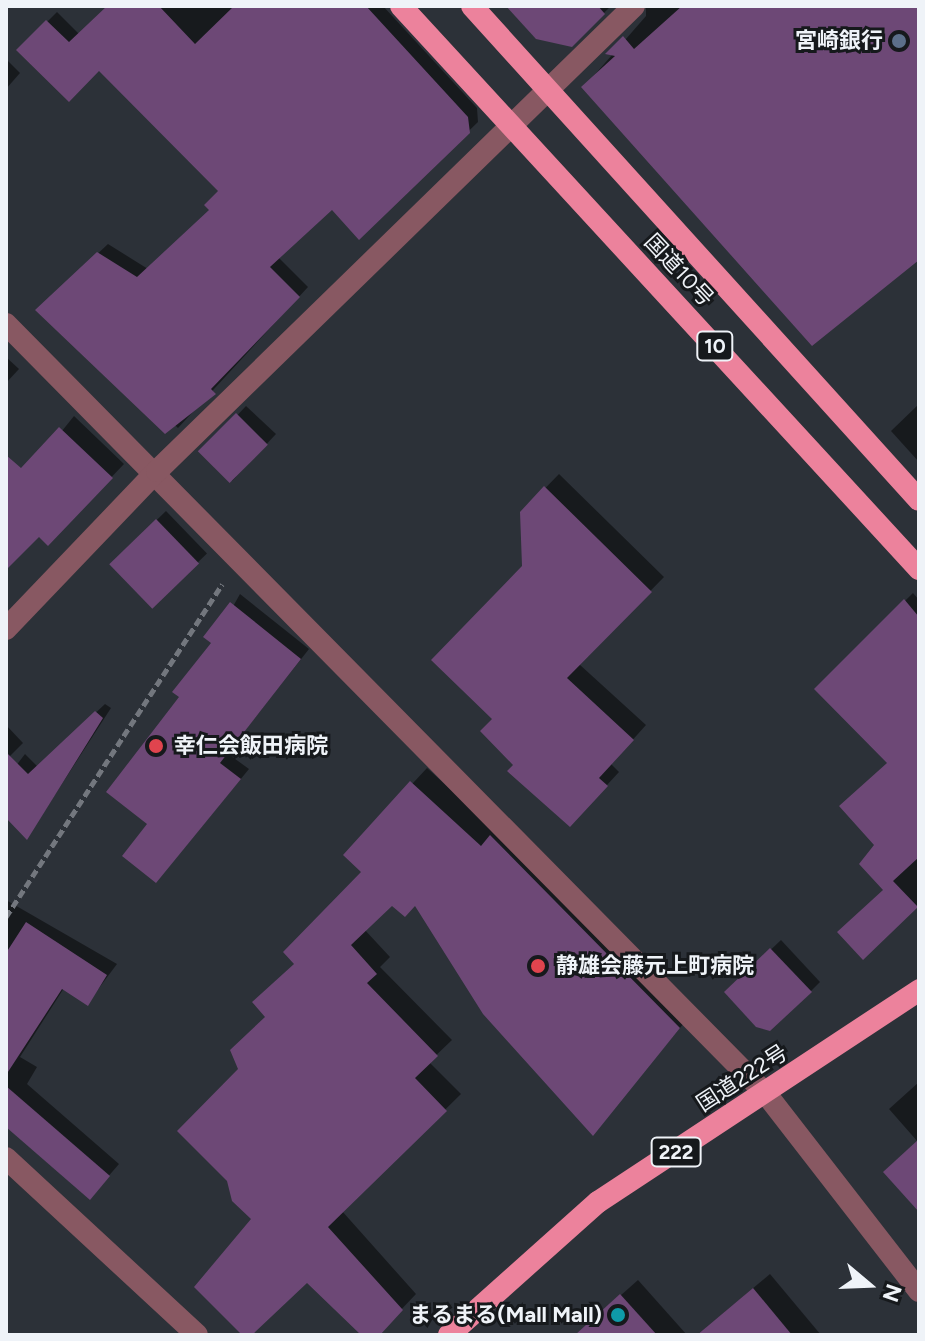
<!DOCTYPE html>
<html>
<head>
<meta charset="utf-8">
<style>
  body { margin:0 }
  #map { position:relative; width:925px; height:1341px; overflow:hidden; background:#2c3138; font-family:Figtree,"Noto Sans JP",sans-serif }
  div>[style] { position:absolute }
  .shadow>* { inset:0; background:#0007; transform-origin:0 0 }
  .building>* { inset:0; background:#6d4876; transform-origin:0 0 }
  .path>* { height:5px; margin-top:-2.5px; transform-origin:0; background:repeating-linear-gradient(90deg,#73777e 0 8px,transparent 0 12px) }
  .minor>* { height:22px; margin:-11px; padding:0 11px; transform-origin:11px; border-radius:11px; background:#885862 }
  .trunk>* { height:22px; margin:-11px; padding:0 11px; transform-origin:11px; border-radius:11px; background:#ec829c }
  .dots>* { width:22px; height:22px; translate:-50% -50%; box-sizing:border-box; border:4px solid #16191c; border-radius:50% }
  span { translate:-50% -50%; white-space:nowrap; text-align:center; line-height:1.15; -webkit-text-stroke:6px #16191c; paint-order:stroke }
  .shield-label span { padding:2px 6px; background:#16191c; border:2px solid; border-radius:6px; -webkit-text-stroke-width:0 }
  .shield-label { font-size:20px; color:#eff3f8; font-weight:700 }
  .poi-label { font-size:22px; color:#eff3f8; font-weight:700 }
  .right { translate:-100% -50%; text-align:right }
  .left { translate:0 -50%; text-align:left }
  .street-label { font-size:22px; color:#eff3f8 }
  .frame { position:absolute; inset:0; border:8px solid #eff3f8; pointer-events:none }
  .north { position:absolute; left:829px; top:1245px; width:80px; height:80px; -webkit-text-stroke:6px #16191c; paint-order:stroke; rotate:109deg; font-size:22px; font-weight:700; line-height:32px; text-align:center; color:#eff3f8 }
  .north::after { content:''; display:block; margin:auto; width:28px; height:36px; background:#eff3f8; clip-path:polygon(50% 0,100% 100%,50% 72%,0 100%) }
</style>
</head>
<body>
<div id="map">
  <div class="shadow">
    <div style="clip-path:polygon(109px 6px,383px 6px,477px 108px,478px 122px,359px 237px,332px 208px,278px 257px,308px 287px,178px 428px,47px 301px,108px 244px,148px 269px,211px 210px,220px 191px,99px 68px,19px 50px,57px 12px,79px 34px)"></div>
    <div style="clip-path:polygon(509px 6px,611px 6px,571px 45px)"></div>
    <div style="clip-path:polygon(646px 6px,919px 6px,919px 255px,584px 87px,646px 16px)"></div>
    <div style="clip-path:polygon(6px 59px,20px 73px,6px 89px)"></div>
    <div style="clip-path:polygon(6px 357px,19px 369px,6px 383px)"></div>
    <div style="clip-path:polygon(919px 404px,919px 462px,891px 431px)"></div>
    <div style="left:246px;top:406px;width:41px;height:64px;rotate:43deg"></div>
    <div style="clip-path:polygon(74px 416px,124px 464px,60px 531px,39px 534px,6px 567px,6px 463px,25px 477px)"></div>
    <div style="clip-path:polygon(559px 474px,664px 577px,579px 664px,646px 725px,611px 764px,619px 772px,583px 811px,516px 764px,495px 719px,524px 566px,522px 512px)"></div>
    <div style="left:166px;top:511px;width:59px;height:76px;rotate:46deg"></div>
    <div style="clip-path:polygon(913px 593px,919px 600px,919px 904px,863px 957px,885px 889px,877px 845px,889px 763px,816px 689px)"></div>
    <div style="clip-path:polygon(240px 594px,309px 649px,227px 753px,249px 769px,165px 871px,150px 824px,182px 697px)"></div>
    <div style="clip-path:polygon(105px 704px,111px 708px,27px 838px,6px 815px,6px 779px,25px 754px,38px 767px)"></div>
    <div style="clip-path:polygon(6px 725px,23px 743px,6px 760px)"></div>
    <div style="clip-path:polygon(427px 768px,694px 1011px,593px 1133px,416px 904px,392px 903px,364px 929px,390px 957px,380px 967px,452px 1040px,429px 1062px,461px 1094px,342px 1211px,416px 1294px,377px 1335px,364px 1335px,307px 1280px,244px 1335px,254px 1219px,241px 1070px,296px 963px,364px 872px,346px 855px)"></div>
    <div style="clip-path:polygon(6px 900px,117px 964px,87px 1004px,64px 988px,20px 1057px,37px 1067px,27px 1084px,119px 1164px,100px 1186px,6px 1124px)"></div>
    <div style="clip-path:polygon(781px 940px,820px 982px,811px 991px,726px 992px)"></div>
    <div style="clip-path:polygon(919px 1082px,919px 1210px,918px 1142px,889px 1109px)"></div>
    <div style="clip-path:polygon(770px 1274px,821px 1335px,697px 1335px)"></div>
    <div style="clip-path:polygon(638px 1280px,687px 1335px,576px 1335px)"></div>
  </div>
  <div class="building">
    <div style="clip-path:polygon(107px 6px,159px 6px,195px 44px,234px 6px,366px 6px,468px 117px,470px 133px,359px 240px,332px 210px,270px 267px,300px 297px,211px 389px,216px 394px,165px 434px,35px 310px,97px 252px,137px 277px,209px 210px,204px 205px,218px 191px,99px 71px,69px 102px,16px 50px,46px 20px,69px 42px)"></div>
    <div style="clip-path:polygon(506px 6px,598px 6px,605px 14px,572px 47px,536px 39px)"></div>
    <div style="clip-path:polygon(682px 6px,919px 6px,919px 260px,812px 346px,581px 87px,615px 56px,605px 54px,623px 36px,634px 49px)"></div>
    <div style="left:236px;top:413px;width:45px;height:54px;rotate:45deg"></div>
    <div style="clip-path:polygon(59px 427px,113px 478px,48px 546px,39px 537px,6px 570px,6px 455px,21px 468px)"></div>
    <div style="clip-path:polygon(544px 486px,652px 592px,567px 678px,634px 740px,599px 778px,608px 786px,570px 827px,507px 771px,513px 765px,480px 731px,492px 719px,431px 660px,522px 566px,520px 512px)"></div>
    <div style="left:156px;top:519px;width:62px;height:65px;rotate:46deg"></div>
    <div style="clip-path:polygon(904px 599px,919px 617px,919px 857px,893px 881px,918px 907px,863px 960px,837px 932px,883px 890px,859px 864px,874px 845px,839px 806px,887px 763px,814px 689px)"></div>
    <div style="clip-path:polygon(230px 602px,301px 659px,220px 763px,241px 779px,156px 883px,122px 856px,147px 824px,106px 792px,179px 697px,172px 692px,211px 643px,203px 637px)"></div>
    <div style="clip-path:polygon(95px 711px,103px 718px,27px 840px,6px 818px,6px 752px,28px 774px)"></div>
    <div style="clip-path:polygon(410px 781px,481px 846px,490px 835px,680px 1028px,593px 1136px,483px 1014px,415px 906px,405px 917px,392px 906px,351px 945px,377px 974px,367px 983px,438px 1056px,415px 1078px,447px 1111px,328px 1227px,403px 1310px,380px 1335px,361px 1335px,307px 1283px,252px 1335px,242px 1335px,194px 1287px,251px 1219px,232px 1201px,227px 1181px,177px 1131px,238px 1069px,230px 1050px,265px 1017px,252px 1002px,294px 964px,283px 952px,361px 872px,343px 855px)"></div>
    <div style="clip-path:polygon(26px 922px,107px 975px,88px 1006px,62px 989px,6px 1075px,6px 953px)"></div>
    <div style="clip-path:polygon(770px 948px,812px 992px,770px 1031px,756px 1027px,724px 992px)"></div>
    <div style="clip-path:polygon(6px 1086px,110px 1176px,90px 1200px,6px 1127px)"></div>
    <div style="clip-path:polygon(919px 1139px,919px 1212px,883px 1172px)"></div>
    <div style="clip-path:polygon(753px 1288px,792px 1335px,697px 1335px)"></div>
    <div style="clip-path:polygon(620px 1294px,657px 1335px,575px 1335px)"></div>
  </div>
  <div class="path">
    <div style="left:6px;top:917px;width:397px;rotate:-57deg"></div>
  </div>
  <div class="minor">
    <div style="left:6px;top:324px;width:1083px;rotate:45.37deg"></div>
    <div style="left:767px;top:1095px;width:248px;rotate:52.2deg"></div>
    <div style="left:6px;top:629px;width:219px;rotate:-46.3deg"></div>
    <div style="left:157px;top:471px;width:666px;rotate:-44.27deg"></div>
    <div style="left:6px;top:1158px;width:260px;rotate:42.8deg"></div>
  </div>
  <div class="trunk">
    <div style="left:401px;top:6px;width:765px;rotate:47.38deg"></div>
    <div style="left:472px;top:6px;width:666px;rotate:47.86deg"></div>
    <div style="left:449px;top:1335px;width:200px;rotate:-41.8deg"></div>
    <div style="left:598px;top:1202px;width:385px;rotate:-33.4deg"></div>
  </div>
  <div class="dots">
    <div style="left:899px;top:41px;background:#5c6f8a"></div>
    <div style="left:156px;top:746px;background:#e0444e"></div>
    <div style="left:538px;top:966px;background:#e0444e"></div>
    <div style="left:618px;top:1315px;background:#0f9aa8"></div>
  </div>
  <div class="shield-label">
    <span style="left:715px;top:346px">10</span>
    <span style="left:676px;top:1152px">222</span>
  </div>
  <div class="poi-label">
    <span class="right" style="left:883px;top:41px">宮崎銀行</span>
    <span class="left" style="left:174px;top:746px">幸仁会飯田病院</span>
    <span class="left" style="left:556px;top:966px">静雄会藤元上町病院</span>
    <span class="right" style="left:602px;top:1315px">まるまる(Mall Mall)</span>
  </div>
  <div class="street-label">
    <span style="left:679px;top:270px;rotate:47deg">国道10号</span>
    <span style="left:742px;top:1078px;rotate:-33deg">国道222号</span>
  </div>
  <div class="frame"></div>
  <div class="north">N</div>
</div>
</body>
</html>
